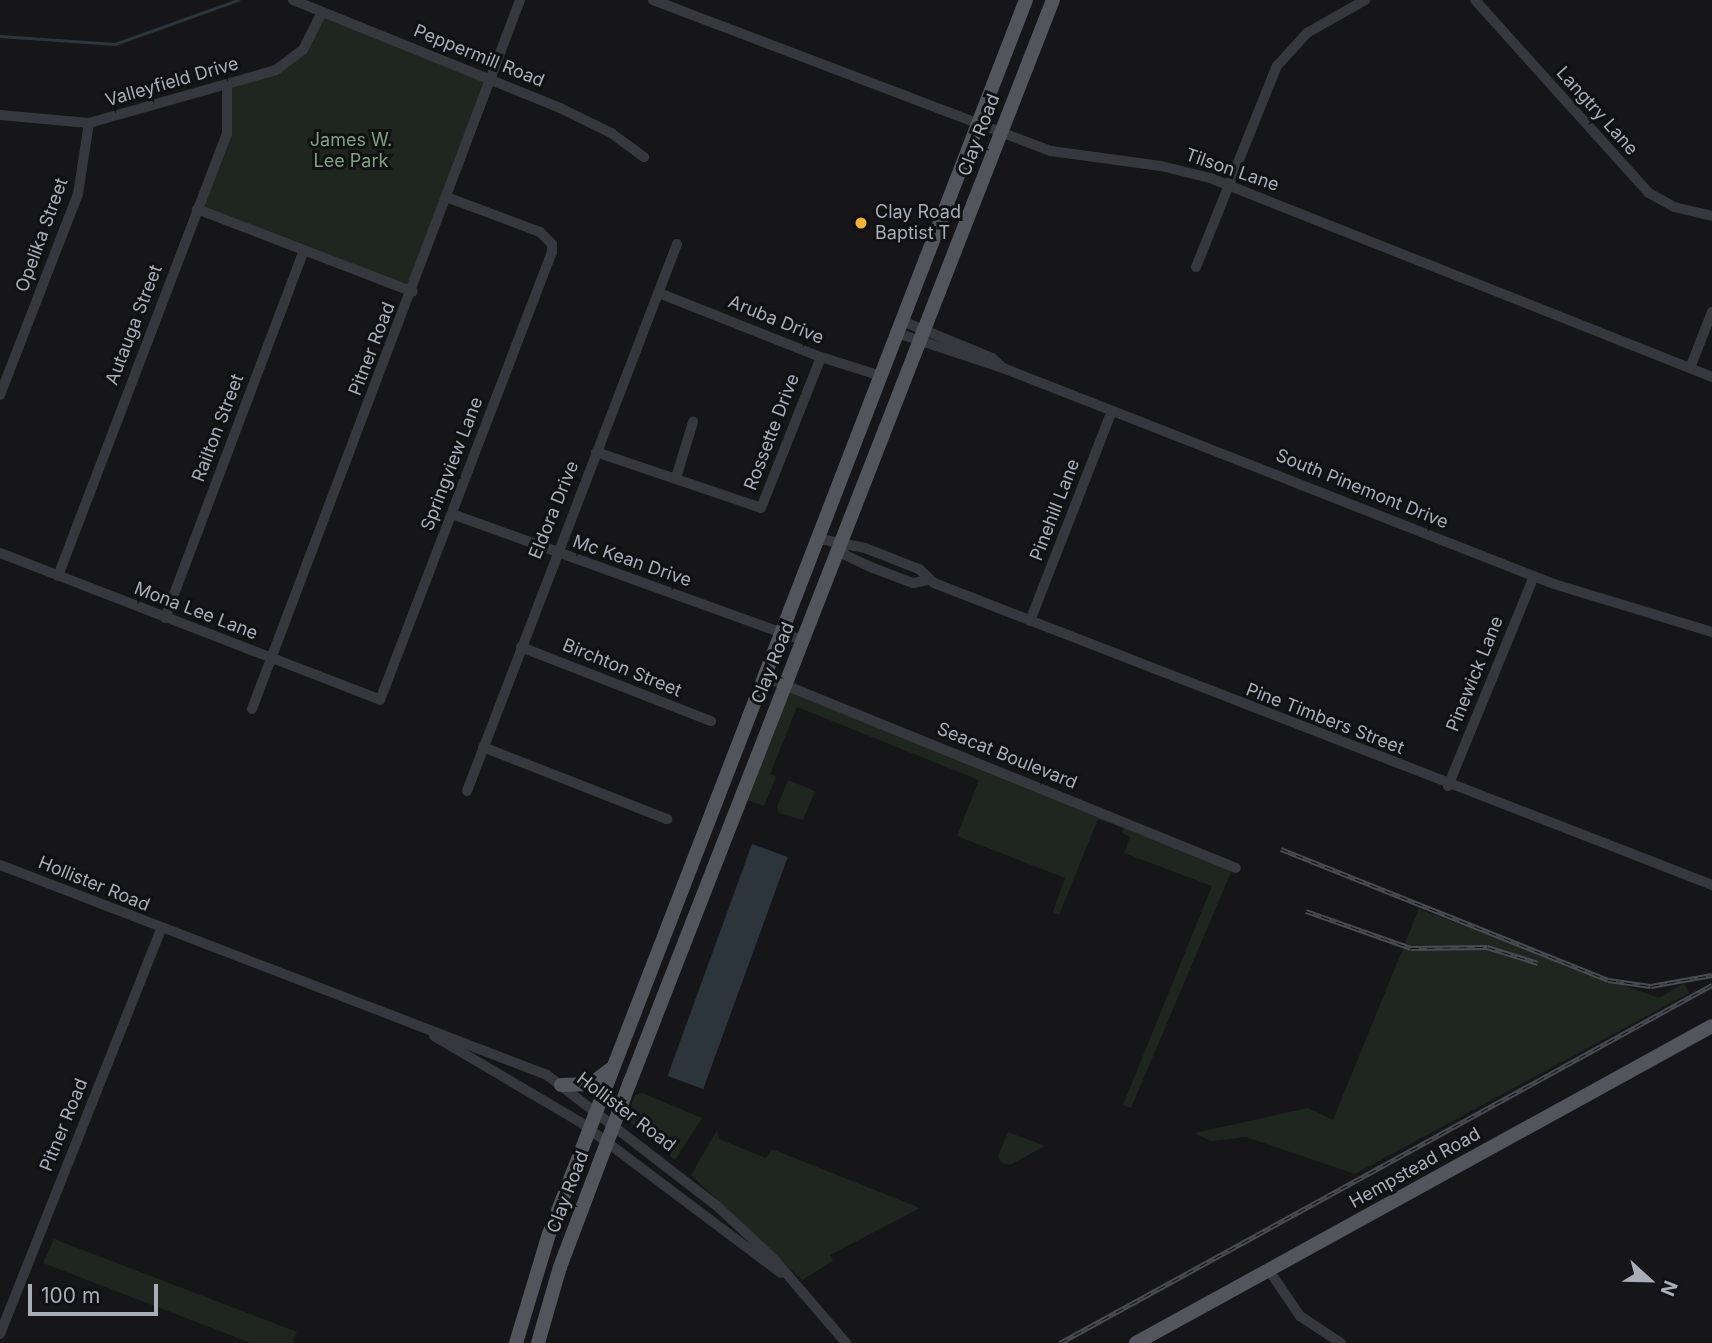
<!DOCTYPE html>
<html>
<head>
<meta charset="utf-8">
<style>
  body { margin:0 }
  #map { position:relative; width:1712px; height:1343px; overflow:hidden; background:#161618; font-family:Inter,sans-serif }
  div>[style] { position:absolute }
  .green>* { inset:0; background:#1e261f }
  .water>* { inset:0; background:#2c353c; transform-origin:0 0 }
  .stream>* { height:2.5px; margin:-1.25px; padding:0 1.25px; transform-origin:1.25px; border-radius:1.25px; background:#2c353c }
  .minor>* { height:10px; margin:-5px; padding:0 5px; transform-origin:5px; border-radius:5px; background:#37383d }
  .major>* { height:14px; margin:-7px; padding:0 7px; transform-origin:7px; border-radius:7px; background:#53555c }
  .rail>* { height:5px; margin-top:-2.5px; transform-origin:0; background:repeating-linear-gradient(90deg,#111113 0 8px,#4a4c52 0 16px); box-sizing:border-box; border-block:2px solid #4a4c52 }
  .dots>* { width:19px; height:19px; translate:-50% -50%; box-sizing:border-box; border:4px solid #111113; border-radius:50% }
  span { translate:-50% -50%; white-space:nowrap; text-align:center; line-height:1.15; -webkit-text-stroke:6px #111113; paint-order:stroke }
  .street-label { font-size:18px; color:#a8adb8 }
  .park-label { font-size:18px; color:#7fa381 }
  .poi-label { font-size:18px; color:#a8adb8 }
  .left { translate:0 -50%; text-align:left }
  .north { position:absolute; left:1614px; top:1245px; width:70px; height:70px; -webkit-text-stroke:5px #111113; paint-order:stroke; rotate:112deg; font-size:19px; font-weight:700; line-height:28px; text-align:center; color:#a8adb8 }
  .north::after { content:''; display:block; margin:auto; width:24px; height:32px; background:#a8adb8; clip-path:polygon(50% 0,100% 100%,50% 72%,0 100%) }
  .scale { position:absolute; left:28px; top:1284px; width:130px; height:32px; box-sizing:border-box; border:4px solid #a8adb8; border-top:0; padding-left:9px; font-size:21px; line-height:24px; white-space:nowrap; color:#a8adb8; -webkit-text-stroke:5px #111113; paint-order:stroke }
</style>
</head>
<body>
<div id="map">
  <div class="green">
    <div style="clip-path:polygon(322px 12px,489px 78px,413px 292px,197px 209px,227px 134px,227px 84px,287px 64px)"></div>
    <div style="clip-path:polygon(789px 692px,1232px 870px,1131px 1108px,1123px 1105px,1212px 886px,1124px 853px,1130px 837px,1122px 833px,1123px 828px,1098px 819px,1059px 915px,1053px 912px,1065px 878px,957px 836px,979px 780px,797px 707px,770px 774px,776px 777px,764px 806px,747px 800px)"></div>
    <div style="clip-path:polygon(788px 780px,815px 791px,803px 820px,779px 813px,777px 807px)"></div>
    <div style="clip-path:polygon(1419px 909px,1659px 998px,1684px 983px,1689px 993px,1355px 1174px,1246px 1137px,1211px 1141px,1194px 1133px,1308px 1108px,1333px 1120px)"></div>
    <div style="clip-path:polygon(642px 1093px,702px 1118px,675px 1160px,631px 1123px,628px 1114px,635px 1095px)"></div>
    <div style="clip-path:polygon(717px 1130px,719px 1139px,766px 1158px,772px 1149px,920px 1208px,830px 1255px,833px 1261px,802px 1280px,691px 1175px)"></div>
    <div style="clip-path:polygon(1008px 1132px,1045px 1146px,1010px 1165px,1001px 1163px,998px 1156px)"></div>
    <div style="clip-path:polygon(54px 1239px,297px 1332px,292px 1343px,251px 1343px,43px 1263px)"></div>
  </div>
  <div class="water">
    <div style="left:752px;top:844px;width:38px;height:247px;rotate:20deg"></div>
  </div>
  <div class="stream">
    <div style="left:0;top:36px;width:115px;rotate:4deg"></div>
    <div style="left:115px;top:44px;width:131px;rotate:-19.7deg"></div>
  </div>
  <div class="minor">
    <div style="left:293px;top:0;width:288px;rotate:22deg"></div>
    <div style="left:560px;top:108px;width:57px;rotate:26.1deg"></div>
    <div style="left:611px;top:133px;width:41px;rotate:36deg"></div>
    <div style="left:653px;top:0;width:426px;rotate:20.8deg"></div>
    <div style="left:1051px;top:151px;width:111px;rotate:7.8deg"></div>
    <div style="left:1161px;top:166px;width:50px;rotate:13.8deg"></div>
    <div style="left:1210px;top:178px;width:540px;rotate:21.62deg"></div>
    <div style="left:1475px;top:0;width:260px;rotate:48deg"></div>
    <div style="left:1649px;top:193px;width:29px;rotate:29deg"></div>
    <div style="left:1674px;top:207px;width:39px;rotate:13deg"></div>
    <div style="left:0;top:115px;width:89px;rotate:5.1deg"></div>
    <div style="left:89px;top:123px;width:194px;rotate:-15.8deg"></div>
    <div style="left:276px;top:70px;width:34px;rotate:-37deg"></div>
    <div style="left:303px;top:50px;width:42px;rotate:-63.4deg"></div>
    <div style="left:197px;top:209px;width:231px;rotate:21deg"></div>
    <div style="left:1196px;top:267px;width:217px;rotate:-68.1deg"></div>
    <div style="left:1277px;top:66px;width:45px;rotate:-47.7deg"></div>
    <div style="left:1307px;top:33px;width:67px;rotate:-29.6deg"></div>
    <div style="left:659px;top:293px;width:174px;rotate:21.6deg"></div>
    <div style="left:821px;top:357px;width:63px;rotate:17.6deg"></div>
    <div style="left:902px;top:321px;width:97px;rotate:22.3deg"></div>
    <div style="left:992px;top:358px;width:15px;rotate:42deg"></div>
    <div style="left:897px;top:333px;width:112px;rotate:18.3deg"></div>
    <div style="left:1003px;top:368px;width:592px;rotate:21.41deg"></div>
    <div style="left:1554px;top:584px;width:165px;rotate:16.9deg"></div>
    <div style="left:1690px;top:368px;width:60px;rotate:-68.6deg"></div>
    <div style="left:0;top:395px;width:216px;rotate:-68.8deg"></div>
    <div style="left:78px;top:194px;width:72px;rotate:-81.2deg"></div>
    <div style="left:596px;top:452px;width:174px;rotate:18.7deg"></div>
    <div style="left:761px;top:508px;width:162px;rotate:-68.3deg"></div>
    <div style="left:676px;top:478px;width:59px;rotate:-73.1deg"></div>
    <div style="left:452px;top:514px;width:372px;rotate:19.8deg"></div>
    <div style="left:820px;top:539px;width:46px;rotate:11.3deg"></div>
    <div style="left:865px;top:548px;width:58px;rotate:21.3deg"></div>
    <div style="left:919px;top:569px;width:21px;rotate:43deg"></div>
    <div style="left:934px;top:583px;width:835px;rotate:21.21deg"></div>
    <div style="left:840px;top:545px;width:11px;rotate:63deg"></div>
    <div style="left:845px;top:555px;width:31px;rotate:25deg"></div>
    <div style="left:873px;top:568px;width:43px;rotate:20.6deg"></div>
    <div style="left:913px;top:583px;width:15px;rotate:-11deg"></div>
    <div style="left:0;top:553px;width:407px;rotate:21.1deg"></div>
    <div style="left:380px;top:700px;width:479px;rotate:-69deg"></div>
    <div style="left:552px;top:253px;width:9px;rotate:-90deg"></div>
    <div style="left:552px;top:244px;width:17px;rotate:-135deg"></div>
    <div style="left:540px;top:232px;width:97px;rotate:-159.5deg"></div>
    <div style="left:58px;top:576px;width:473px;rotate:-69.1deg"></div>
    <div style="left:227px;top:134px;width:50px;rotate:-90deg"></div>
    <div style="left:165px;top:618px;width:393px;rotate:-69.3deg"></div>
    <div style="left:1030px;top:621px;width:225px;rotate:-68.7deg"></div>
    <div style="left:521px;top:647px;width:204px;rotate:21.3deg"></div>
    <div style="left:765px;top:677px;width:508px;rotate:22.07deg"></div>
    <div style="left:252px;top:709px;width:758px;rotate:-69.29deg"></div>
    <div style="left:483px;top:747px;width:198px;rotate:21.4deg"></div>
    <div style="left:1448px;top:786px;width:227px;rotate:-67.7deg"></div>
    <div style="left:467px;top:791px;width:586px;rotate:-69deg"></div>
    <div style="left:0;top:865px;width:586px;rotate:21deg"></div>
    <div style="left:547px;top:1075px;width:213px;rotate:37.6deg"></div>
    <div style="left:716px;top:1205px;width:79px;rotate:43deg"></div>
    <div style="left:774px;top:1259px;width:111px;rotate:49.4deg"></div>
    <div style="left:434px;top:1036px;width:169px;rotate:30.5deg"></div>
    <div style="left:580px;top:1122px;width:251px;rotate:36.9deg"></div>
    <div style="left:1268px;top:1269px;width:57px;rotate:55.8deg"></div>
    <div style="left:1300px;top:1316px;width:49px;rotate:33.4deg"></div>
    <div style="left:0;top:1334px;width:436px;rotate:-68.3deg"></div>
  </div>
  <div class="major">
    <div style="left:561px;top:1085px;width:30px;rotate:-2deg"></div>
    <div style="left:591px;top:1084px;width:25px;rotate:-37deg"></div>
    <div style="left:516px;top:1343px;width:114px;rotate:-73.2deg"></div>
    <div style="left:549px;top:1234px;width:1323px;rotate:-68.87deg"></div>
    <div style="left:538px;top:1343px;width:79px;rotate:-73.9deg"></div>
    <div style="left:560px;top:1267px;width:198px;rotate:-69.3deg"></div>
    <div style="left:630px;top:1082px;width:1162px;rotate:-68.65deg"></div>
    <div style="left:1136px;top:1343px;width:657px;rotate:-28.83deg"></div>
  </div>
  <div class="rail">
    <div style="left:1281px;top:849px;width:352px;rotate:21.8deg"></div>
    <div style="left:1608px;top:980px;width:43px;rotate:7.9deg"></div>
    <div style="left:1651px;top:986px;width:62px;rotate:-10.2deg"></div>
    <div style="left:1306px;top:911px;width:111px;rotate:19.4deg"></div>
    <div style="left:1411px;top:948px;width:76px;rotate:-0.8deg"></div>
    <div style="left:1487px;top:947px;width:53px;rotate:17.4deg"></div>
    <div style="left:1060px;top:1343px;width:744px;rotate:-28.77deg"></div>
  </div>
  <div class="dots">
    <div style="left:861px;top:223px;background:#f2b134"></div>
  </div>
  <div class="street-label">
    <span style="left:479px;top:56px;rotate:22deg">Peppermill Road</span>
    <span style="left:172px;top:82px;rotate:-16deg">Valleyfield Drive</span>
    <span style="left:1597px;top:111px;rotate:48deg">Langtry Lane</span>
    <span style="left:979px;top:135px;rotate:-69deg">Clay Road</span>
    <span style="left:1232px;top:170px;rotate:19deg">Tilson Lane</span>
    <span style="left:42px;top:235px;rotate:-70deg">Opelika Street</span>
    <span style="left:776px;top:320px;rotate:22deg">Aruba Drive</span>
    <span style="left:134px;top:325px;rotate:-69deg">Autauga Street</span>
    <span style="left:372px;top:349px;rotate:-69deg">Pitner Road</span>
    <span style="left:218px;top:428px;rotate:-69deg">Railton Street</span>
    <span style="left:772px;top:432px;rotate:-69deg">Rossette Drive</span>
    <span style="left:452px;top:464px;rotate:-69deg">Springview Lane</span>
    <span style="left:1362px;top:489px;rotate:22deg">South Pinemont Drive</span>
    <span style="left:554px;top:510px;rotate:-68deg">Eldora Drive</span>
    <span style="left:1055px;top:510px;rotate:-69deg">Pinehill Lane</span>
    <span style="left:632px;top:561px;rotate:19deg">Mc Kean Drive</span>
    <span style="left:196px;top:611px;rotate:21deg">Mona Lee Lane</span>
    <span style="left:773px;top:663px;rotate:-68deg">Clay Road</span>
    <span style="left:622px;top:668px;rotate:22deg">Birchton Street</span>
    <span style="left:1475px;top:674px;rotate:-68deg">Pinewick Lane</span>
    <span style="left:1325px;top:719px;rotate:21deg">Pine Timbers Street</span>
    <span style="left:1007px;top:756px;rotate:22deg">Seacat Boulevard</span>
    <span style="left:94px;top:884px;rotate:22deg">Hollister Road</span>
    <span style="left:626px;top:1112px;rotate:37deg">Hollister Road</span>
    <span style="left:64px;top:1125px;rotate:-68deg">Pitner Road</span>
    <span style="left:1415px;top:1168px;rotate:-29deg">Hempstead Road</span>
    <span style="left:568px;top:1192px;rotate:-69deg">Clay Road</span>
  </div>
  <div class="park-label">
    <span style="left:351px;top:151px">James W.<br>Lee Park</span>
  </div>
  <div class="poi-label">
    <span class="left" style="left:875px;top:223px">Clay Road<br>Baptist T</span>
  </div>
  <div class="north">N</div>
  <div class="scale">100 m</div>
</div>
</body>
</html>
